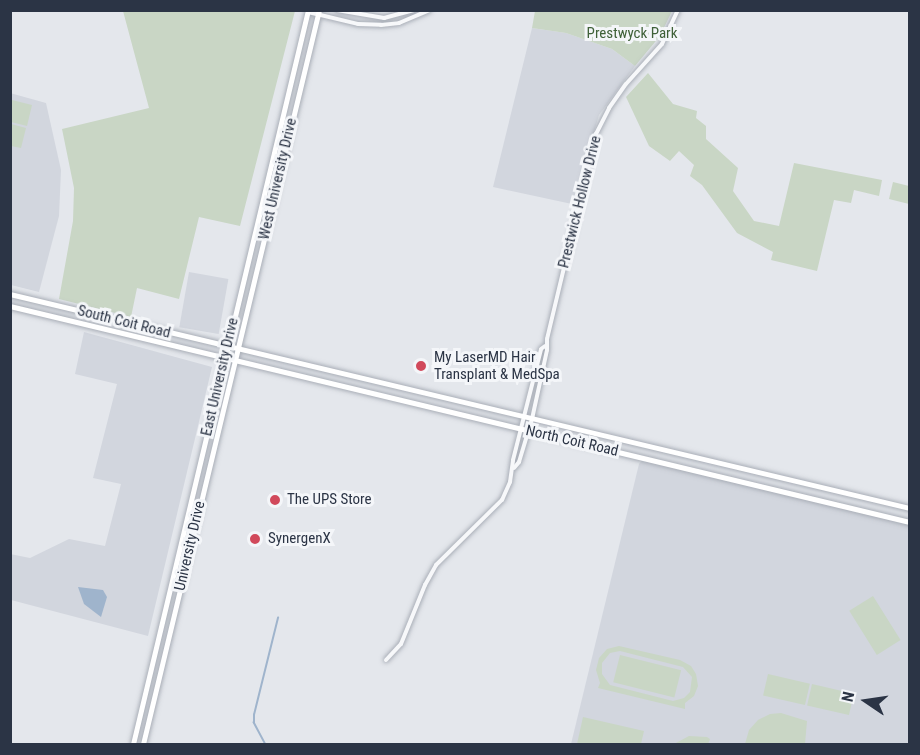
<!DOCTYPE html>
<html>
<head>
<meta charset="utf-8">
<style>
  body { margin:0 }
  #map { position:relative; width:920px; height:755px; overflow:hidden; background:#e4e7ec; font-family:"Roboto Condensed",sans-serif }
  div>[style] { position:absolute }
  .built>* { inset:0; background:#d2d6de; transform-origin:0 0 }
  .green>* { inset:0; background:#c9d6c5; transform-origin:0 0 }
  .water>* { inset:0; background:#9fb4cc }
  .stream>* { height:1.5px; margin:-0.75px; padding:0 0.75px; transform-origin:0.75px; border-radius:0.75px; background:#9fb4cc }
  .roads { filter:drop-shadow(0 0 2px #a9aeb7) drop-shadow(0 0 2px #a9aeb7) }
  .tertiary>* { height:4px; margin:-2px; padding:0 2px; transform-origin:2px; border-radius:2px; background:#f7f8fa }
  .secondary>* { height:4.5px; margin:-2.25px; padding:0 2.25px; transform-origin:2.25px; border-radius:2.25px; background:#fff }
  .trunk>* { height:5px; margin:-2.5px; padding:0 2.5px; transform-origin:2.5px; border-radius:2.5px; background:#fff }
  .dots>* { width:16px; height:16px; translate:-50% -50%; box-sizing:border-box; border:3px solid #f4f6f9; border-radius:50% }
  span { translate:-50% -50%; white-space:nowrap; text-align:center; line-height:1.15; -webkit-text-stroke:6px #f4f6f9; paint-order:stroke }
  .park-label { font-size:15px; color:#3f6138 }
  .street-label { font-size:15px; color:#2b3445 }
  .poi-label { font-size:15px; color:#2b3445 }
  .left { translate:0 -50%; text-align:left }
  .frame { position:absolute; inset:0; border:12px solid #2b3445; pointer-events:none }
  .north { position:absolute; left:836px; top:671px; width:60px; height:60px; -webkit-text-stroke:4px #f4f6f9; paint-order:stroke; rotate:283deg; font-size:16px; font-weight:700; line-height:24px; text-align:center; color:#2b3445 }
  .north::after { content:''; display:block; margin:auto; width:21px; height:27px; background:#2b3445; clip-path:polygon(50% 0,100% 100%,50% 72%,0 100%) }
</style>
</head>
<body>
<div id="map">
  <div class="built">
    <div style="clip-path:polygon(532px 28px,566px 33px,612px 49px,635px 66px,599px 115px,572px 204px,493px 187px)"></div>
    <div style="clip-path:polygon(10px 93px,46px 103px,61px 170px,59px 216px,39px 292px,11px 285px)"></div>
    <div style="left:189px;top:272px;width:40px;height:56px;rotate:10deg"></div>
    <div style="clip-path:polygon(84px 332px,212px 367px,148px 636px,11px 600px,10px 554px,30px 558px,69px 539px,105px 546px,121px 484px,93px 478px,117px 384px,75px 374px)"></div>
    <div style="clip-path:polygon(643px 459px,909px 523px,909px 744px,571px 744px,639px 464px)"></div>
  </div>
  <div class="green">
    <div style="clip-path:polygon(123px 11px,295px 11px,240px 226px,199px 217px,179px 299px,137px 288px,131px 317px,59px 299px,73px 221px,74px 188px,62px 129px,149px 108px)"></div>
    <div style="clip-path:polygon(535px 11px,535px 10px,672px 11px,660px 36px,635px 66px,612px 49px,566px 33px,532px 28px)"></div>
    <div style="clip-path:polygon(648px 73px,673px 104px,697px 111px,696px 118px,706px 126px,706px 139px,738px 168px,733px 191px,754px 221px,779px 226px,794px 163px,882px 180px,879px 196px,854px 190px,851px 203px,834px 200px,817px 271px,771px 260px,773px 252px,737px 233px,702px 185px,690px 176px,694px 165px,679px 151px,670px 161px,649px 146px,626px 97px)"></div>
    <div style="clip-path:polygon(12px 100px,32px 105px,27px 126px,11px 122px)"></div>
    <div style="clip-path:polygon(11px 124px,26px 128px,21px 148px,11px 146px)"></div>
    <div style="clip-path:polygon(893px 182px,909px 186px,909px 204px,889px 199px)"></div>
    <div style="left:873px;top:596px;width:52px;height:28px;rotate:58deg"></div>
    <div style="clip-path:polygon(evenodd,619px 646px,680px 660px,691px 666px,696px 674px,698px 686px,694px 696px,685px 703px,685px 709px,598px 688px,600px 683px,596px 670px,599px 658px,607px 649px,619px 646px,620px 651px,683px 667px,692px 677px,690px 692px,684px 698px,673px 701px,610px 685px,602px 674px,602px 663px,610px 653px,620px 651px)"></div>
    <div style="left:620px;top:655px;width:63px;height:28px;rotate:14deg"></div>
    <div style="left:768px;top:674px;width:43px;height:22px;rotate:13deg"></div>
    <div style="left:812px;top:684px;width:43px;height:22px;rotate:13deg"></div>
    <div style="clip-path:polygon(781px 713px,807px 721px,805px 744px,745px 744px,749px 730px,758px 720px,770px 714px)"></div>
    <div style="clip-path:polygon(583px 717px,644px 731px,641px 744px,577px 744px)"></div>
    <div style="clip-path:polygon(689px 736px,707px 737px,710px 739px,708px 744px,674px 744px)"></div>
  </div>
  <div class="water">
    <div style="clip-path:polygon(78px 587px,103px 590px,107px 597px,101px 617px,84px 604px)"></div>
  </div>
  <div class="stream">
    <div style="left:265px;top:744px;width:24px;rotate:-118deg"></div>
    <div style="left:254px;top:723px;width:8px;rotate:-90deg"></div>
    <div style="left:254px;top:715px;width:100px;rotate:-76.1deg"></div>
  </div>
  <div class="roads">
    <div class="tertiary">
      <div style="left:337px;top:10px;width:48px;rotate:9.7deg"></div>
      <div style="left:384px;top:18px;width:31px;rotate:-15deg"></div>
      <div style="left:308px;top:12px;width:51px;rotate:13.5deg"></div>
      <div style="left:358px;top:24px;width:23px;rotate:2deg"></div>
      <div style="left:381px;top:25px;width:18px;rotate:-6deg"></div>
      <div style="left:399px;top:23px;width:33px;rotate:-23deg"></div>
      <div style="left:514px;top:468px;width:8px;rotate:-50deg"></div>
      <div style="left:519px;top:462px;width:45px;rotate:-73.2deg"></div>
      <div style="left:532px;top:419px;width:71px;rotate:-77.7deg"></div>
      <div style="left:547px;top:350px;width:11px;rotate:-90deg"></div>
      <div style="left:547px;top:339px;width:211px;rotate:-76.6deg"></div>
      <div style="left:596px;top:134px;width:29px;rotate:-63deg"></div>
      <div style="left:609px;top:108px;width:29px;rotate:-55deg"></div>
      <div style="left:626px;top:84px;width:54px;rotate:-48deg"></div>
      <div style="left:662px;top:44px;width:38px;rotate:-65deg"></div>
      <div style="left:386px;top:660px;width:22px;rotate:-47deg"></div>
      <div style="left:401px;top:644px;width:64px;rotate:-67.9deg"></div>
      <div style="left:425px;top:585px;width:23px;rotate:-61deg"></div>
      <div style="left:436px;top:565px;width:93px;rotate:-44.6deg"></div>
      <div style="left:502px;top:500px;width:20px;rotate:-66deg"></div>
      <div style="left:510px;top:482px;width:22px;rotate:-82deg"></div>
      <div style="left:513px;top:460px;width:114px;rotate:-75.8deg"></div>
      <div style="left:541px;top:349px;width:5px;rotate:-37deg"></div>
    </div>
    <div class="secondary">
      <div style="left:10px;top:294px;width:925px;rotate:13.38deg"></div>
      <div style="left:10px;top:306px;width:926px;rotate:13.5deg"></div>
    </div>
    <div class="trunk">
      <div style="left:133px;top:744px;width:755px;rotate:-76.59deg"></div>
      <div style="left:143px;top:744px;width:755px;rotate:-76.52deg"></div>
    </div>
  </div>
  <div class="dots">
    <div style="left:421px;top:366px;background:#d1495b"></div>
    <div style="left:275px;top:500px;background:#d1495b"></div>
    <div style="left:255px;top:539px;background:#d1495b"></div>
  </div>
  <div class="park-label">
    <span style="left:632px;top:34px">Prestwyck Park</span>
  </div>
  <div class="street-label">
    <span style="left:278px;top:179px;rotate:-77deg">West University Drive</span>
    <span style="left:580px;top:202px;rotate:-76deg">Prestwick Hollow Drive</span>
    <span style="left:124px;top:322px;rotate:14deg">South Coit Road</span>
    <span style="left:220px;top:377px;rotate:-77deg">East University Drive</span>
    <span style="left:572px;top:441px;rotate:13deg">North Coit Road</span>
    <span style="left:190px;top:546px;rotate:-77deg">University Drive</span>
  </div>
  <div class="poi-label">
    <span class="left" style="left:434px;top:366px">My LaserMD Hair<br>Transplant &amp; MedSpa</span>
    <span class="left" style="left:287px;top:500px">The UPS Store</span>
    <span class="left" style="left:268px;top:539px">SynergenX</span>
  </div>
  <div class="frame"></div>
  <div class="north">N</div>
</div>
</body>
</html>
